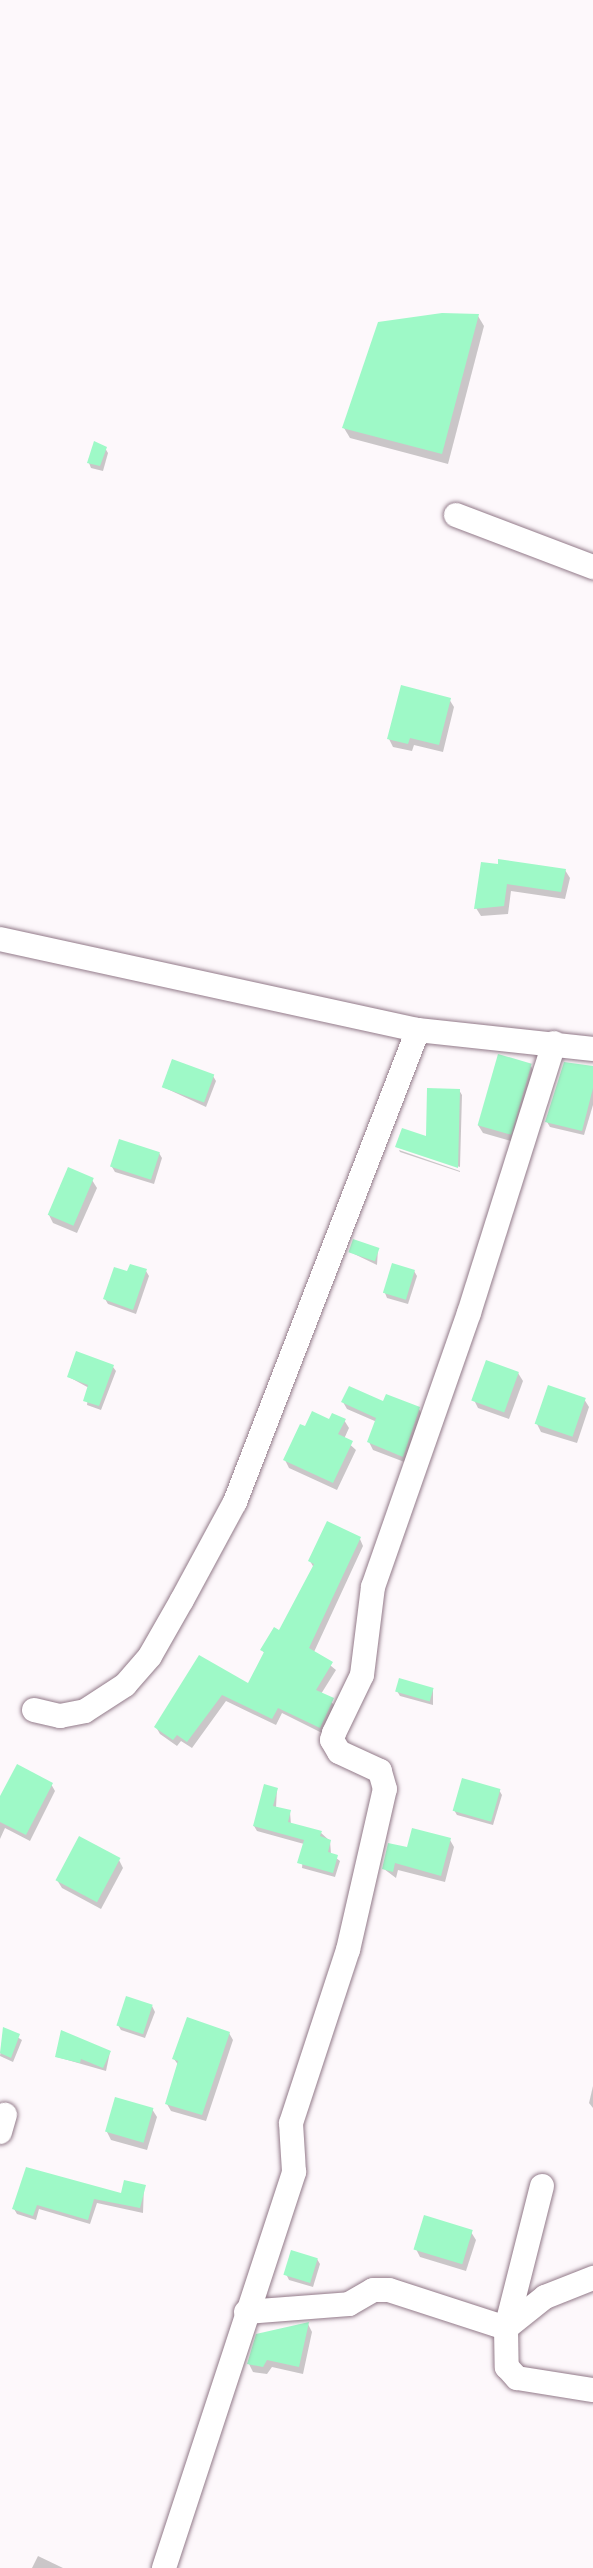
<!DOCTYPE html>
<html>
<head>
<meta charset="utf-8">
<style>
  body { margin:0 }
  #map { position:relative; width:593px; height:2568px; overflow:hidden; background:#fdf8fb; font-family:"DejaVu Sans",sans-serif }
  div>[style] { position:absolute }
  .shadow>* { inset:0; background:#0003 }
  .building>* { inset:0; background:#9ef9c7; transform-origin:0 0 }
  .roads { filter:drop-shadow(0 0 2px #927a89) drop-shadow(0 0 2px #927a89) }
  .minor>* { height:24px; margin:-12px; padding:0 12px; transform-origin:12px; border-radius:12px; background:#fff }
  span { translate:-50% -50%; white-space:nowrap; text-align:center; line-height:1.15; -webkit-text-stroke:6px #fdf8fb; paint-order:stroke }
</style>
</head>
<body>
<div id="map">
  <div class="shadow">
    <div style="clip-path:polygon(478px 316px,484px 326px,448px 464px,350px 438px,344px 428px)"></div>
    <div style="clip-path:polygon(105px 448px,108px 453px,103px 471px,91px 468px,89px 463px)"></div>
    <div style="clip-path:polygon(449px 699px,454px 707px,443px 752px,414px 745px,412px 751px,393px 747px,389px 739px)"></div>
    <div style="clip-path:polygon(499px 866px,565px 870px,570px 878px,565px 899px,511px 891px,508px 914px,481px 916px,476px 908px)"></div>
    <div style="clip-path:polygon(531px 1066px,535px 1074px,514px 1142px,483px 1133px,478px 1125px)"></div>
    <div style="clip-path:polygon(593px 1068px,593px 1105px,584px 1135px,550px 1127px,547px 1122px)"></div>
    <div style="clip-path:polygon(213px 1076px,216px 1081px,206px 1107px,163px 1087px)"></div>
    <div style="clip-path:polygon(429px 1090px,459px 1090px,462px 1095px,460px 1167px,397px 1147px,403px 1130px,428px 1139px)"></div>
    <div style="clip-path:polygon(399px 1150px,460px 1171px,460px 1172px,400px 1152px)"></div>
    <div style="clip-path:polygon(159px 1153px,162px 1158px,154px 1184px,115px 1172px,112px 1167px)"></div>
    <div style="clip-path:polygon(92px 1180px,97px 1188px,77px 1233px,53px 1223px,49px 1215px)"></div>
    <div style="clip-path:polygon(378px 1249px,377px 1265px,350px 1252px)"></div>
    <div style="clip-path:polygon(146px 1271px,149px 1276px,136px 1314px,108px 1304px,105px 1299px,128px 1274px)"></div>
    <div style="clip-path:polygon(414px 1271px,417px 1276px,408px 1304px,387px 1298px,385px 1293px)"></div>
    <div style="clip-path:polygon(113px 1367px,116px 1371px,101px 1410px,87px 1405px,89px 1388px,69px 1377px)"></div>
    <div style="clip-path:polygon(518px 1373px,523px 1381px,509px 1419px,478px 1408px,474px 1400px)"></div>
    <div style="clip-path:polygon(584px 1399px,589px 1407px,577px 1443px,541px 1432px,537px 1424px)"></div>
    <div style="clip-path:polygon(343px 1402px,419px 1409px,423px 1416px,407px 1463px,373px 1450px,369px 1442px,377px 1422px,347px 1409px)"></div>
    <div style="clip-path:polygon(344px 1420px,349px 1428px,344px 1439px,356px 1450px,337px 1490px,289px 1468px,285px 1460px,306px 1428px)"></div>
    <div style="clip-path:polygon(360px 1539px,363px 1546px,314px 1652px,336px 1670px,321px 1694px,337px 1707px,324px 1734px,282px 1713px,276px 1725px,226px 1701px,192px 1748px,181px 1741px,177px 1746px,160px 1734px,156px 1727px,200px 1657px,249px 1685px,265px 1654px,262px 1650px,280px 1632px,314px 1568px,310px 1561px)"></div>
    <div style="clip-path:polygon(433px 1689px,433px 1705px,400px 1696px,397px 1691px)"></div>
    <div style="clip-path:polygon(51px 1784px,55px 1791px,30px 1841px,5px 1828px,0 1839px,0 1800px)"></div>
    <div style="clip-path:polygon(277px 1789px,276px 1808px,290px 1812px,291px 1825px,320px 1832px,330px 1841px,331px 1854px,340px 1861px,335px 1877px,302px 1868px,304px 1844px,257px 1831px,254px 1826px)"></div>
    <div style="clip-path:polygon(499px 1790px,502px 1795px,493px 1825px,457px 1815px,454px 1810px)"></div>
    <div style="clip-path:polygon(450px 1840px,454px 1847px,445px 1882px,398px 1870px,396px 1878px,384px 1869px,408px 1849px)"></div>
    <div style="clip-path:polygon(119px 1860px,123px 1868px,101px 1909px,62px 1888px,57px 1880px)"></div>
    <div style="clip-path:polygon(152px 2006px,155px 2012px,145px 2038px,121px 2030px,118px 2025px)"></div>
    <div style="clip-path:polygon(4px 2029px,22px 2040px,13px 2062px,0 2056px)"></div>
    <div style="clip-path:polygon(229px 2033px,233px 2040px,206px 2121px,171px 2111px,167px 2104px,179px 2066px,174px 2059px)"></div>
    <div style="clip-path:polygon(110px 2052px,106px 2071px,57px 2057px)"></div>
    <div style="clip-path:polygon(593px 2086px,593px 2108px,589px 2103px)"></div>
    <div style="clip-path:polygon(152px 2109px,157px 2117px,147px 2150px,111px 2140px,107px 2132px)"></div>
    <div style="clip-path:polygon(27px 2169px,123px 2195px,144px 2186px,143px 2213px,97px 2203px,90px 2224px,39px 2209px,36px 2220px,17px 2214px,14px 2209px)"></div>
    <div style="clip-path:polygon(471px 2232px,476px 2240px,466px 2271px,420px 2257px,416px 2249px)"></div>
    <div style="clip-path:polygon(317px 2259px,320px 2264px,313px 2287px,289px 2280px,286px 2274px)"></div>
    <div style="clip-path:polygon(308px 2324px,312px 2332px,303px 2374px,272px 2367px,267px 2374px,253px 2372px,249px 2364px)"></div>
    <div style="clip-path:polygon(38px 2556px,63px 2568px,32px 2568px)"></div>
  </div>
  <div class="building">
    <div style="clip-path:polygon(442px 313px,479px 314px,442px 454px,342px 428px,378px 322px)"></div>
    <div style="clip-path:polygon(94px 441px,107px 447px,100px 466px,87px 463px)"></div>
    <div style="clip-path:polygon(401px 685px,451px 698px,439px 745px,410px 738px,408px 744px,387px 739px)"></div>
    <div style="clip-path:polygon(498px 859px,566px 869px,561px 892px,507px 884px,504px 906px,474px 909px,481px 862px,498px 864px)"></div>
    <div style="left:498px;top:1054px;width:35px;height:74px;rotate:16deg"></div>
    <div style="left:172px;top:1059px;width:45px;height:30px;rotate:20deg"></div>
    <div style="clip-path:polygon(564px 1062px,593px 1066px,593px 1088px,582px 1131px,545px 1122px)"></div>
    <div style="clip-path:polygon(427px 1088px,460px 1089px,458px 1168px,395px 1147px,402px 1128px,426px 1136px)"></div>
    <div style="left:119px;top:1139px;width:43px;height:29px;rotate:18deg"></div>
    <div style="left:68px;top:1167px;width:28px;height:52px;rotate:23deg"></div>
    <div style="left:353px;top:1239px;width:28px;height:14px;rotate:19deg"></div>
    <div style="left:392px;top:1263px;width:24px;height:31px;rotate:17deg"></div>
    <div style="clip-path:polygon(130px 1264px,147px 1269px,133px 1310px,103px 1299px,114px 1267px,127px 1271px)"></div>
    <div style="clip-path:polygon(76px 1351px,114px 1365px,99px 1406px,83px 1401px,88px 1385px,67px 1377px)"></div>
    <div style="left:486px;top:1360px;width:35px;height:43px;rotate:20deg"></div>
    <div style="left:548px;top:1385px;width:40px;height:41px;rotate:19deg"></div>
    <div style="clip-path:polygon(349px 1386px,383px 1401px,386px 1394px,420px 1407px,403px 1457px,367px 1442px,376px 1418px,341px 1402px)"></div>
    <div style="clip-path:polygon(312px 1411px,329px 1419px,332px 1413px,346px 1419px,338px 1434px,353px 1441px,333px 1483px,283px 1460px,300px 1424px,305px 1426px)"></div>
    <div style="clip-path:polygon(327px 1521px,361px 1537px,309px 1648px,333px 1662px,316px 1690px,334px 1698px,320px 1728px,278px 1708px,272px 1719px,222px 1695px,187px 1742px,177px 1735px,173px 1740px,154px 1727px,199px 1655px,248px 1683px,264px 1652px,260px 1650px,274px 1627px,279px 1630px,314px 1564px,308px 1561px)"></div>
    <div style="left:399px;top:1678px;width:36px;height:14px;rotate:16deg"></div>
    <div style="clip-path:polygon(17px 1764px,53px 1783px,26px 1835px,0 1822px,0 1796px)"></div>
    <div style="left:462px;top:1778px;width:40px;height:34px;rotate:16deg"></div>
    <div style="clip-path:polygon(264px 1784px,278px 1788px,273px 1806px,291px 1810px,288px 1822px,322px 1831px,320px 1836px,331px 1840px,328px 1852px,338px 1855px,333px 1873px,297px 1863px,304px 1840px,253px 1826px)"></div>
    <div style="clip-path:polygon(412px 1828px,451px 1838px,441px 1876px,395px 1863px,393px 1872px,382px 1869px,388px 1843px,407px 1847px)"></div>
    <div style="left:79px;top:1836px;width:47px;height:50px;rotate:28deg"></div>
    <div style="left:126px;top:1996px;width:28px;height:31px;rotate:18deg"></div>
    <div style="clip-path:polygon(187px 2017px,230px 2032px,202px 2115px,165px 2104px,178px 2061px,172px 2059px)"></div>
    <div style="clip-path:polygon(3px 2027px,20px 2034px,11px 2058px,0 2053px)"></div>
    <div style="clip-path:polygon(61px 2030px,111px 2051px,103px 2068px,81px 2059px,80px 2063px,55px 2057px)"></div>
    <div style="left:115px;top:2097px;width:40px;height:36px;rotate:16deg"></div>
    <div style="clip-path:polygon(26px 2167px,121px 2193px,124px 2180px,146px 2185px,140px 2208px,94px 2199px,88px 2220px,37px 2205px,33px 2216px,12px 2209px)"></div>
    <div style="left:424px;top:2215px;width:51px;height:36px;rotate:17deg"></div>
    <div style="left:291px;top:2250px;width:28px;height:26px;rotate:17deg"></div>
    <div style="clip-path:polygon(309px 2322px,299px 2367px,267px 2360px,263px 2367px,247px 2364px,256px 2334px)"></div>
  </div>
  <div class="roads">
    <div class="minor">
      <div style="left:456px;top:515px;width:147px;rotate:20.8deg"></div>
      <div style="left:0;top:939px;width:428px;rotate:12.3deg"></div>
      <div style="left:418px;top:1030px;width:176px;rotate:6.2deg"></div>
      <div style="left:34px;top:1710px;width:27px;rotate:13deg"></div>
      <div style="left:60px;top:1716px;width:25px;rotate:-11deg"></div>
      <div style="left:85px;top:1711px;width:48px;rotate:-33deg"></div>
      <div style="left:125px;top:1685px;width:38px;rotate:-49deg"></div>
      <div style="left:150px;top:1656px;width:64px;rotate:-60.3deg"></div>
      <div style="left:182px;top:1600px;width:111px;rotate:-61.6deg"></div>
      <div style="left:235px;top:1502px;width:506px;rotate:-68.81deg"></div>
      <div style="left:0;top:2132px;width:18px;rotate:-74deg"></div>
      <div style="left:542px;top:2186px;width:146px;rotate:104.2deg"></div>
      <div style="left:506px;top:2328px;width:39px;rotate:89deg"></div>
      <div style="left:507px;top:2367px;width:15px;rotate:48deg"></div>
      <div style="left:517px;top:2378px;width:77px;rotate:9deg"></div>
      <div style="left:246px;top:2312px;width:103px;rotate:-4.4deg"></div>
      <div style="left:349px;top:2304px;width:28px;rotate:-30deg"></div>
      <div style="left:373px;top:2290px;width:16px"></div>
      <div style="left:389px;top:2290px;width:123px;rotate:18deg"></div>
      <div style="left:506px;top:2328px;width:50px;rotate:-38.5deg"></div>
      <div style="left:545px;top:2297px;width:52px;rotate:-21.6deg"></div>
      <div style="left:164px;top:2568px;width:417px;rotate:-71.8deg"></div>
      <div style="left:294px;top:2172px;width:49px;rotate:-93.5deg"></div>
      <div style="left:291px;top:2123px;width:182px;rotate:-71.8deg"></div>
      <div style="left:348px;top:1950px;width:165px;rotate:-77.1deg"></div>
      <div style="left:385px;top:1789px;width:19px;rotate:-106deg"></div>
      <div style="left:380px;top:1771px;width:45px;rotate:-155.1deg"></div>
      <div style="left:339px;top:1752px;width:14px;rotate:-120deg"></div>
      <div style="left:332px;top:1740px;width:7px;rotate:-74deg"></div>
      <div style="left:334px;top:1733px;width:64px;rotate:-64.2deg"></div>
      <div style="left:362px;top:1675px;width:89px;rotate:-82.9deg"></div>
      <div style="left:373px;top:1587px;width:290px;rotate:-70.7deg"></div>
      <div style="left:469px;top:1313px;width:283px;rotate:-72.5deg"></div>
    </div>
  </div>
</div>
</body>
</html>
